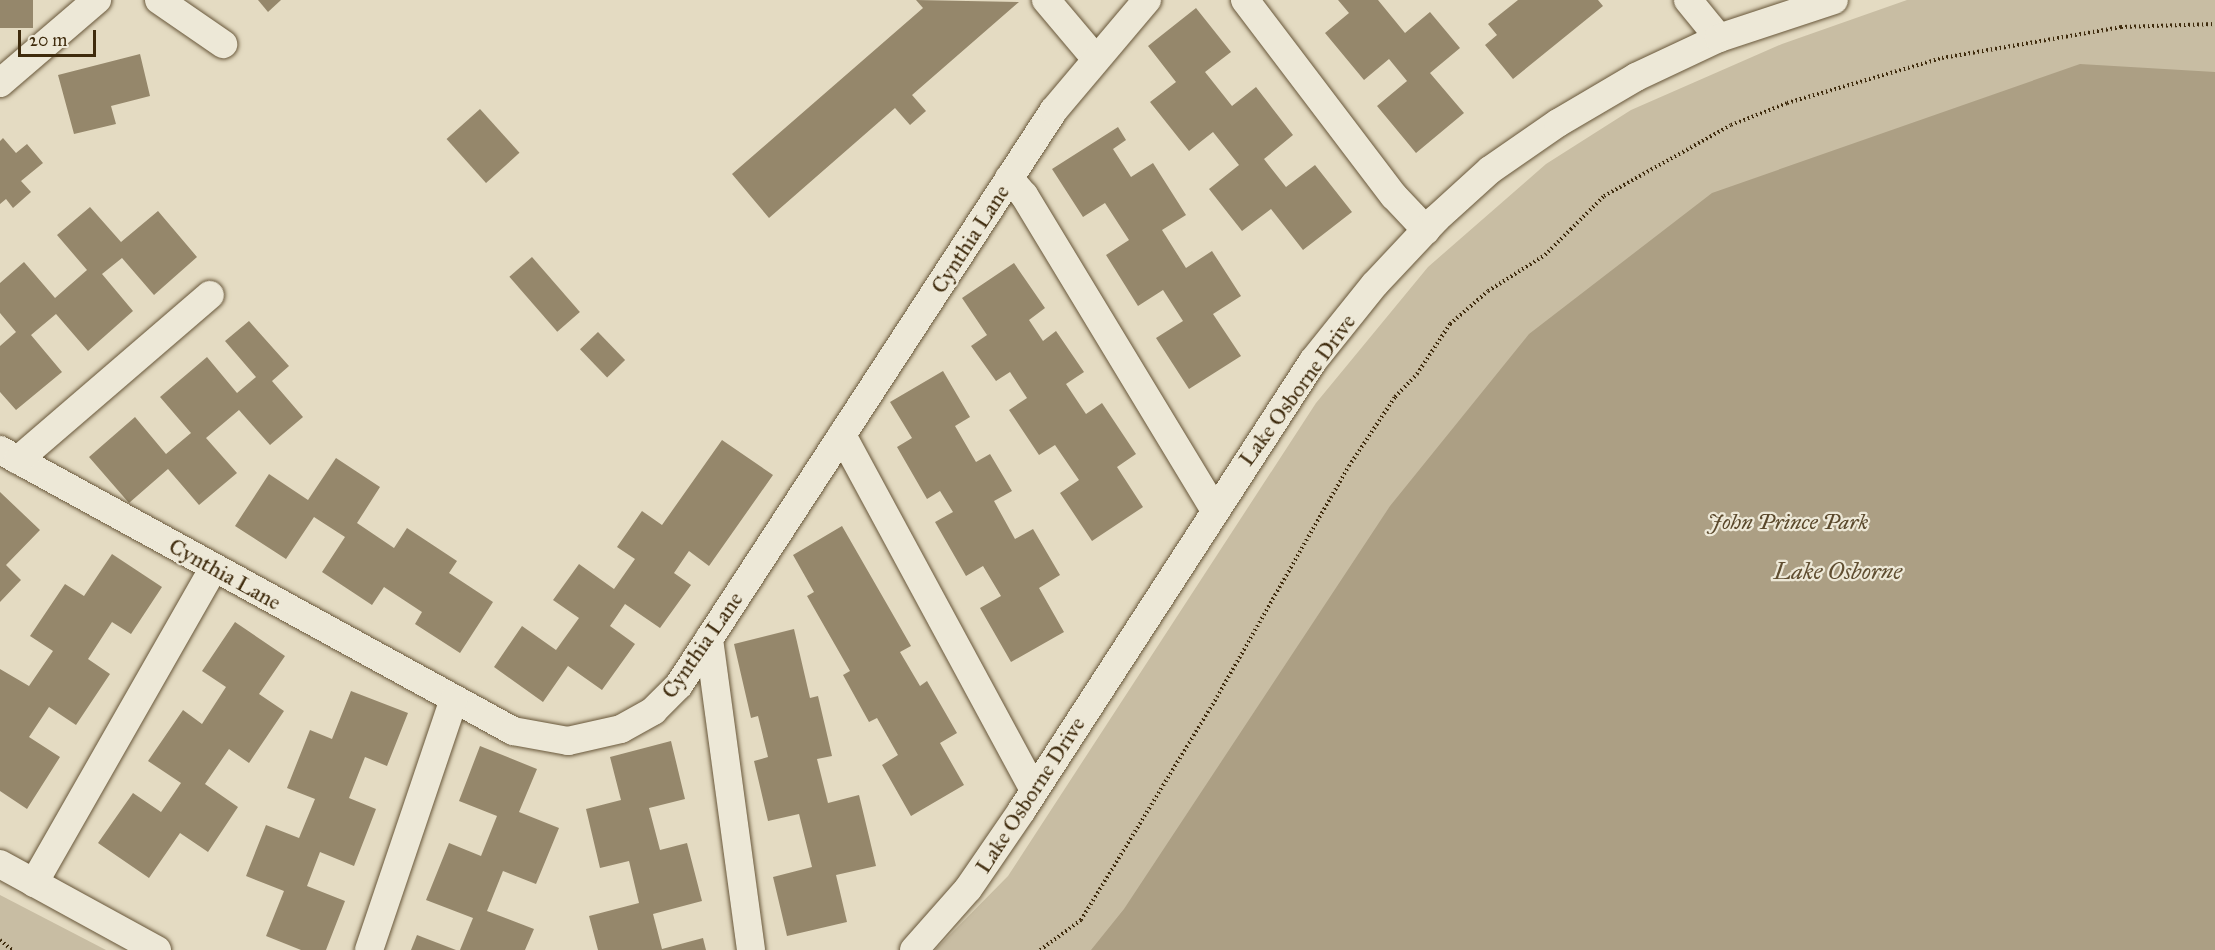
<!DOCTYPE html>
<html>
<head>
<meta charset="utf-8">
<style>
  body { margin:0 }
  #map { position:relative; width:2215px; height:950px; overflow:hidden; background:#e4dbc2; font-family:"IM FELL Great Primer",serif }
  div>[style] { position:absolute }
  .green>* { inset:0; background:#c8bda3 }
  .water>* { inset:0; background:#ac9f84 }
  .building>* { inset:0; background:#95876b; transform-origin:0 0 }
  .path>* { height:4px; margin-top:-2px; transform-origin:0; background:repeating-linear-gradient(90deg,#3f2b0d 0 1.5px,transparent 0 4.5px) }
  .roads { filter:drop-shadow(0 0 2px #68573a) drop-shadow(0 0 2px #68573a) }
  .minor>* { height:28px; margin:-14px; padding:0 14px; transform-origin:14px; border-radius:14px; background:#ede8d7 }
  span { translate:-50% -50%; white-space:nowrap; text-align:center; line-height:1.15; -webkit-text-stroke:4.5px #ede8d7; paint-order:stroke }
  .street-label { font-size:22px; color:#3f2b0d }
  .park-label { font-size:22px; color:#5a482b; font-style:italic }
  .water-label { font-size:24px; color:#604e31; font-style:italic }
  .scale { position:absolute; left:18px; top:30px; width:78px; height:27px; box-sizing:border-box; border:3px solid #3f2b0d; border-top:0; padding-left:8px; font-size:18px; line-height:21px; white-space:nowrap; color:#3f2b0d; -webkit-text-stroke:4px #ede8d7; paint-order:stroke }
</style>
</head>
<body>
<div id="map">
  <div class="green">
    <div style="clip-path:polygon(1907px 0,2215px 0,2215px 950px,935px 950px,1008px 876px,1316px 403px,1428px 267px,1546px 164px,1631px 110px,1782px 44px)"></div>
    <div style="clip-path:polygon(0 895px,106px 950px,0 950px)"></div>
  </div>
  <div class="water">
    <div style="clip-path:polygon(2080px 64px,2215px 72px,2215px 950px,1091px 950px,1124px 909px,1390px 506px,1529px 334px,1712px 193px)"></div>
  </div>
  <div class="building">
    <div style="left:0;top:0;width:33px;height:28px"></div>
    <div style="clip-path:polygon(258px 0,281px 0,268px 12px)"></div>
    <div style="clip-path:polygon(916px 0,1019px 2px,912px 95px,926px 111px,910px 125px,895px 108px,769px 218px,732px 174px,923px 8px)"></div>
    <div style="clip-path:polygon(1338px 0,1378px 0,1405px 33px,1430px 12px,1460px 48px,1430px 73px,1464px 113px,1416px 153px,1377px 106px,1407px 81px,1389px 59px,1364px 80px,1325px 33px,1349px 13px)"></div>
    <div style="clip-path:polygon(1518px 0,1598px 0,1603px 6px,1513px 79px,1485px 45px,1497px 35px,1488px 24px)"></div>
    <div style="clip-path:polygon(1196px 8px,1231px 52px,1205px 72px,1232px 106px,1256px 87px,1293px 135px,1264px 159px,1286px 187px,1315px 165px,1352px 212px,1303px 250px,1271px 209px,1242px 231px,1209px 189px,1239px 165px,1213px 132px,1189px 151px,1150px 102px,1176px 82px,1148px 46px)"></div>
    <div style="clip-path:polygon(140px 54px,150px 96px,111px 106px,116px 124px,74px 134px,58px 75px)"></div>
    <div style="left:480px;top:109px;width:59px;height:45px;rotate:48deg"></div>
    <div style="clip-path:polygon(1118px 127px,1126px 140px,1113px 149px,1131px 177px,1153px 163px,1186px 215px,1162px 230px,1186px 268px,1212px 251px,1241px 296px,1213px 314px,1241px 356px,1189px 389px,1156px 338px,1183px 321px,1163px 290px,1138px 306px,1106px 255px,1129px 240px,1105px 203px,1083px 217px,1052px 169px)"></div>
    <div style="clip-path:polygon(3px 138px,16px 153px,27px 144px,43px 163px,21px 181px,31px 192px,13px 208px,6px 199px,0 204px,0 141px)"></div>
    <div style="clip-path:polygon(90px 207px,121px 242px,158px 211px,197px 257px,154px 295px,122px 258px,102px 274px,133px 311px,88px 351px,56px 314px,31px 335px,62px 372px,16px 410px,0 392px,0 346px,16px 332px,0 313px,0 283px,24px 262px,55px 298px,87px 270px,57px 235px)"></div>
    <div style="left:532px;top:257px;width:73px;height:30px;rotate:49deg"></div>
    <div style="clip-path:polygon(1014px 263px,1045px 308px,1029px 320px,1043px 341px,1056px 331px,1084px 372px,1066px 384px,1086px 414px,1102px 403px,1136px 454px,1117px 467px,1143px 507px,1092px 541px,1060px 493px,1079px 480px,1055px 445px,1039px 455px,1009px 410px,1027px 398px,1010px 372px,996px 381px,971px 346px,987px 335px,962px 298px)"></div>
    <div style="clip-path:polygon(249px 321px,289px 366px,272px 381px,303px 417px,270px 445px,239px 410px,206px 438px,237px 473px,199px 505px,168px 469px,129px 503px,89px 457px,135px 417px,166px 454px,191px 433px,160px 397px,207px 357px,237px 393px,256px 377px,225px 341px)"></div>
    <div style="left:598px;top:332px;width:39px;height:25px;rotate:46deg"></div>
    <div style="clip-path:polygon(943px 371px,970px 417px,955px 426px,976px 462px,990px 454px,1012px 491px,994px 501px,1015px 539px,1033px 529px,1060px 575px,1039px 588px,1064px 632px,1011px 662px,980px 608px,1001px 596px,983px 566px,966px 576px,935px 522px,953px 512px,940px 491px,927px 499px,897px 447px,912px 438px,890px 402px)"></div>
    <div style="clip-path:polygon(722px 440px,773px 475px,709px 566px,689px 551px,674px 573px,691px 585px,660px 628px,625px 604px,610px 626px,635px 644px,602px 690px,568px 666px,543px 702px,494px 667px,522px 626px,556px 650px,579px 618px,553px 600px,579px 564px,614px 589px,635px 559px,617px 547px,642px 511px,662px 525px)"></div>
    <div style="clip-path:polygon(336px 458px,380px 487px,357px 523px,394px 548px,407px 528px,457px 561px,449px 573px,493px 602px,460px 653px,415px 624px,422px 612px,384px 587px,372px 605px,322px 572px,345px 537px,314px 517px,286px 559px,235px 526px,269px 474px,308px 500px)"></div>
    <div style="clip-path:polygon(0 492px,40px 530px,6px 565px,21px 580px,0 602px)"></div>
    <div style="clip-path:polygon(842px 526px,911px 646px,900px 652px,920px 686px,927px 681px,957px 733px,940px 743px,964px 785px,911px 816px,882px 765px,898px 755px,877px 718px,869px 722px,843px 675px,850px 671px,807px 596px,814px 592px,793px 555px)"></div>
    <div style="clip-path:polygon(112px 554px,162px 587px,131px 634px,112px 622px,88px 659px,110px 674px,76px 725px,49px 707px,29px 737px,60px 757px,27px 809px,0 791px,0 669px,29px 686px,53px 651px,30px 636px,65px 584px,84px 596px)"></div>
    <div style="clip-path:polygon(235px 622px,285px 656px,259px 694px,284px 711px,249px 763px,229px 749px,205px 784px,238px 807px,208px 852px,180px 833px,149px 878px,98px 843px,133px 793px,161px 812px,181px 783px,148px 761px,183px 710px,202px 724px,226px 687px,202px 671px)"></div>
    <div style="clip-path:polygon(794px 629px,810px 698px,818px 696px,832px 756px,817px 759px,828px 803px,859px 795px,876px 866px,836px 875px,847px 922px,787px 936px,773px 877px,812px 867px,799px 814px,768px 821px,754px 761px,768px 757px,758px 716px,751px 718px,734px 644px)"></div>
    <div style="clip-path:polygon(351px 691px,408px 713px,387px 766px,365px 757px,349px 798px,376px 809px,354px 866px,320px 852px,307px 886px,345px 901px,326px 950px,301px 950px,266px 936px,284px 891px,246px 876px,266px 825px,299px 838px,315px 799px,287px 788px,310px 730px,332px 739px)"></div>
    <div style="clip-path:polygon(671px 741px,685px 799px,649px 808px,660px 850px,687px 843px,702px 901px,653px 914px,662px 949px,703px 938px,706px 950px,598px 950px,589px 916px,639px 903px,629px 861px,600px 868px,586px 809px,621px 800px,610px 757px)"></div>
    <div style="clip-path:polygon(480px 746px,537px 769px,519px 812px,559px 828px,536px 884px,503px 871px,487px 911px,534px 929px,525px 950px,460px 950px,473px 918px,426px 900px,449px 843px,481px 856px,497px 816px,459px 801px)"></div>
    <div style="clip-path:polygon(417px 935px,456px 950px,411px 950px)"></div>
  </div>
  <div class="path">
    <div style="left:0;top:940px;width:16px;rotate:40deg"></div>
    <div style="left:1040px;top:950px;width:51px;rotate:-36.2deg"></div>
    <div style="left:1081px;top:920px;width:261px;rotate:-58.6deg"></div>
    <div style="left:1217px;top:697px;width:266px;rotate:-60.3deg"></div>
    <div style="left:1349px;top:466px;width:83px;rotate:-56.3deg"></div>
    <div style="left:1395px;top:397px;width:32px;rotate:-46deg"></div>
    <div style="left:1417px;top:374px;width:60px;rotate:-56.6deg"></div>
    <div style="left:1450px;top:324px;width:50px;rotate:-41deg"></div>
    <div style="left:1488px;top:291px;width:67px;rotate:-32.3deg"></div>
    <div style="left:1545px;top:255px;width:83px;rotate:-45deg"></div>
    <div style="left:1604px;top:196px;width:145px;rotate:-29.2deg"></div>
    <div style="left:1731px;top:125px;width:60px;rotate:-21.4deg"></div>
    <div style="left:1787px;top:103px;width:161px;rotate:-16.2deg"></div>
    <div style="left:1942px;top:58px;width:182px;rotate:-9.8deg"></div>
    <div style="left:2121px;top:27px;width:94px;rotate:-1.8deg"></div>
  </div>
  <div class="roads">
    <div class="minor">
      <div style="left:159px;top:0;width:78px;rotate:34.5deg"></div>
      <div style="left:1046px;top:0;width:76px;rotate:49.8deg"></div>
      <div style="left:1245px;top:0;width:246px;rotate:52.8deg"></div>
      <div style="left:1394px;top:196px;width:47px;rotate:46.7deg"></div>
      <div style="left:1688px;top:0;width:49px;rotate:50.8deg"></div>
      <div style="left:0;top:83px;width:128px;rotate:-40.6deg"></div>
      <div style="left:1009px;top:178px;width:23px;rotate:49deg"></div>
      <div style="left:1024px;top:195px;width:367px;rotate:58.8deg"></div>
      <div style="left:842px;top:435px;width:404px;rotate:61.6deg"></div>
      <div style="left:0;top:450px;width:585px;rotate:28.71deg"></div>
      <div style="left:513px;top:731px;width:56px;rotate:10.3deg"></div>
      <div style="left:568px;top:741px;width:54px;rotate:-12.8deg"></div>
      <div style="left:621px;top:729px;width:37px;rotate:-29deg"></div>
      <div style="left:653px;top:711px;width:37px;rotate:-45deg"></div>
      <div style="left:679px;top:685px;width:686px;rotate:-56.89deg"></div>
      <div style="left:1054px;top:110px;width:144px;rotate:-49.8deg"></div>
      <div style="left:18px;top:460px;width:253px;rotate:-40.7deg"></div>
      <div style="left:709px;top:639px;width:314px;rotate:82.3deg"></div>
      <div style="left:0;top:864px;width:179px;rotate:28.7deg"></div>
      <div style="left:34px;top:883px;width:363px;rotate:-60.3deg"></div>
      <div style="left:369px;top:950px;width:265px;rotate:-71.3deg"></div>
      <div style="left:914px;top:950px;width:81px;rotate:-48.5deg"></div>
      <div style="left:968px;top:889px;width:96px;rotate:-55.6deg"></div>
      <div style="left:1022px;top:810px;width:535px;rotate:-57.05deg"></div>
      <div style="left:1313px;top:361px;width:99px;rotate:-51.2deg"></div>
      <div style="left:1375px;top:284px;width:89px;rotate:-46.8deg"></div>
      <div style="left:1436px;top:219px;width:73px;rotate:-42.2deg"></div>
      <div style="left:1490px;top:170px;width:83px;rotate:-34.7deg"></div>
      <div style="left:1558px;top:123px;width:91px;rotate:-30.5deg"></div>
      <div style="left:1636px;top:77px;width:92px;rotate:-25.2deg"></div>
      <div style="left:1719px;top:38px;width:121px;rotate:-18.3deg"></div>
    </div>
  </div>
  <div class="street-label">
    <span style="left:970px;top:239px;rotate:-57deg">Cynthia Lane</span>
    <span style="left:1297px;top:390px;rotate:-54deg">Lake Osborne Drive</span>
    <span style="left:225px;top:574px;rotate:29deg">Cynthia Lane</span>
    <span style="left:702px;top:645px;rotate:-55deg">Cynthia Lane</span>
    <span style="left:1030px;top:795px;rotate:-57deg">Lake Osborne Drive</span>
  </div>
  <div class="park-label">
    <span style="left:1788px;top:522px">John Prince Park</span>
  </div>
  <div class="water-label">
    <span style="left:1838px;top:572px">Lake Osborne</span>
  </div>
  <div class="scale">20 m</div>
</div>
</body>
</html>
